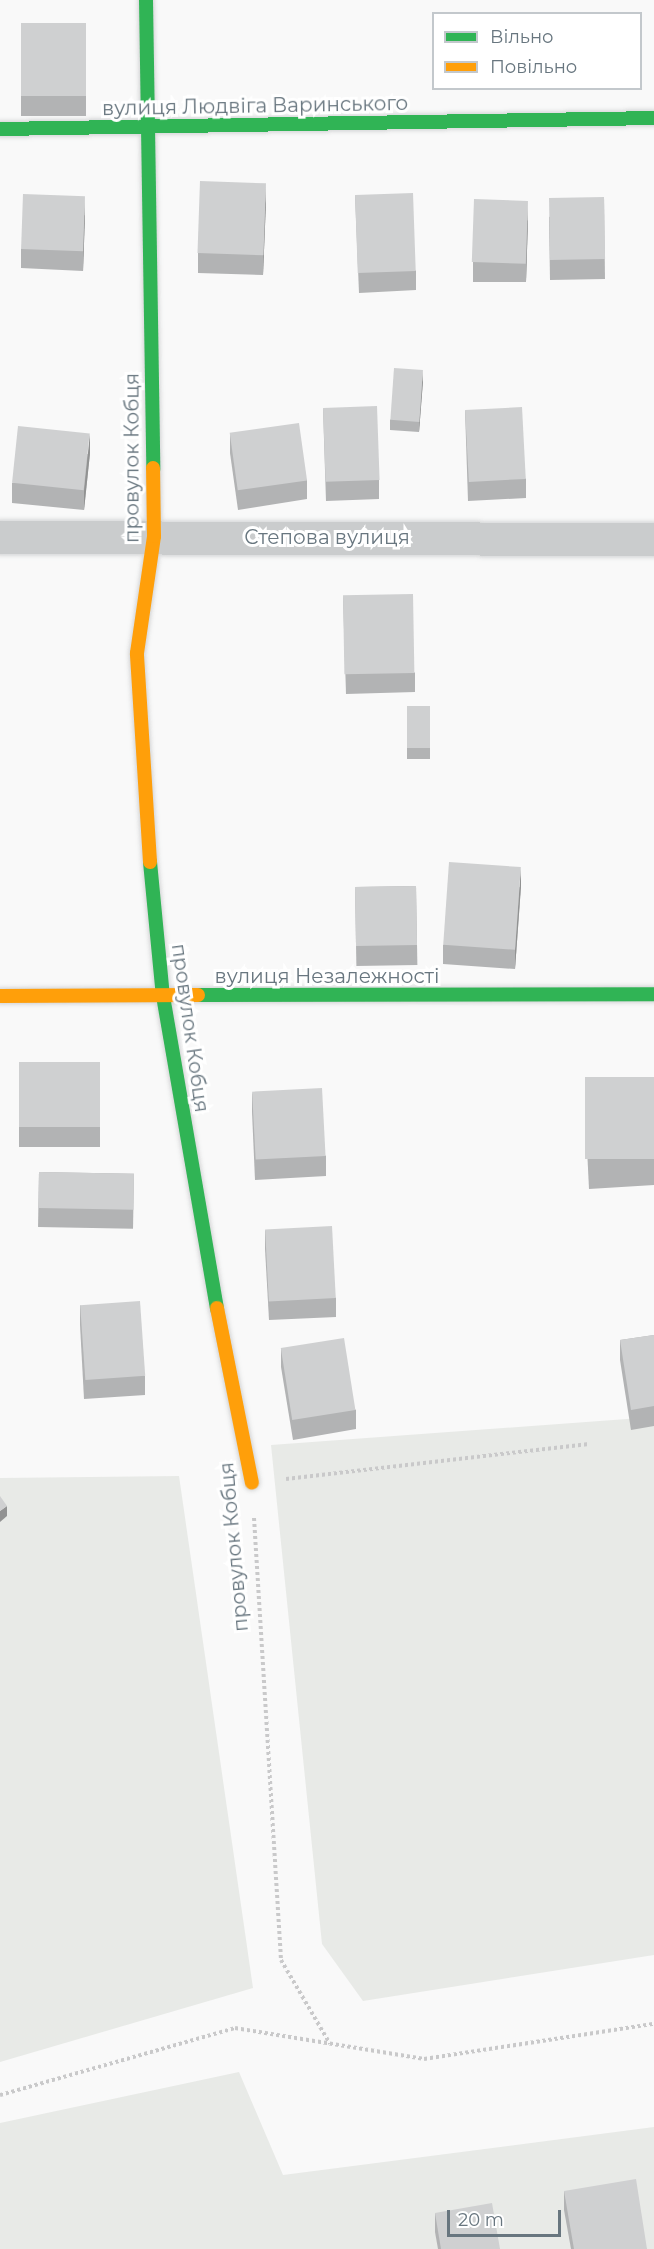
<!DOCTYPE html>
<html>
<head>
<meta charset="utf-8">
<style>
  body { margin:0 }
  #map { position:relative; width:654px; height:2249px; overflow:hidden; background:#f9f9f9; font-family:Montserrat,sans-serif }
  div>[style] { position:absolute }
  .green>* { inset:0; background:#e8eae7 }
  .path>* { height:4px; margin-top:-2px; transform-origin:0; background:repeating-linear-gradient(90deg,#c9c9ca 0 3px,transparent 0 6px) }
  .roads { filter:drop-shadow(0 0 2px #d4d5d6) drop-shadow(0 0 2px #d4d5d6) }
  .street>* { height:33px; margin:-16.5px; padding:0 16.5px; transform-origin:16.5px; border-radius:16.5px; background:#cacccd }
  .fast>* { height:14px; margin:-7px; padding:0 7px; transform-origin:7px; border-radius:7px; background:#30b455 }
  .slow>* { height:14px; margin:-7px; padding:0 7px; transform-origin:7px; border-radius:7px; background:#ff9f0a }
  .wall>* { inset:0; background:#b2b3b4; transform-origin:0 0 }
  .shaded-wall>* { inset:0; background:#919292 }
  .building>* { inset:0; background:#cfd0d1; transform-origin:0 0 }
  span { translate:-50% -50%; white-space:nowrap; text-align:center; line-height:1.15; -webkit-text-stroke:6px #fff; paint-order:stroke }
  .street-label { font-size:20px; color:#68767f }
  .legend { position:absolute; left:432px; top:12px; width:210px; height:78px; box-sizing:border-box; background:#fff; border:2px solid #c3c8cc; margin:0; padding:8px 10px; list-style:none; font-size:18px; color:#68767f }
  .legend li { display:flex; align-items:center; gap:12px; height:30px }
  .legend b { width:30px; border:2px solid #c3c8cc }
  .scale { position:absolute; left:447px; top:2210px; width:114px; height:27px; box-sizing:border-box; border:3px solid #68767f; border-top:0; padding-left:8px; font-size:18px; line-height:21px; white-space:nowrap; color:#68767f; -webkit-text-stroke:4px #fff; paint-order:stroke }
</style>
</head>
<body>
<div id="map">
  <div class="green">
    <div style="clip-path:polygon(654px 1417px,654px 1955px,363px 2001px,322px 1944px,271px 1445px)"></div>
    <div style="clip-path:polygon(179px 1476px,253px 1988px,0 2062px,0 1478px)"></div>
    <div style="clip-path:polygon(239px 2072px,283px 2175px,654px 2127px,654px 2249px,0 2249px,0 2123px)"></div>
  </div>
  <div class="path">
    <div style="left:286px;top:1479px;width:305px;rotate:-6.6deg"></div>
    <div style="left:254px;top:1518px;width:443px;rotate:86.5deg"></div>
    <div style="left:281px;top:1960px;width:97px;rotate:59.7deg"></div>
    <div style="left:0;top:2095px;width:244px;rotate:-15.9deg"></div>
    <div style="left:235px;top:2028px;width:192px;rotate:9.3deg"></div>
    <div style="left:424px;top:2059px;width:233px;rotate:-8.7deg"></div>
  </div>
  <div class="roads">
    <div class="street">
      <div style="left:0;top:537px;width:654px;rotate:0.18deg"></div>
    </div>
    <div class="fast">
      <div style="left:146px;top:0;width:468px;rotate:89.1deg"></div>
      <div style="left:0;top:129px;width:654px;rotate:-0.96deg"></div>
      <div style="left:150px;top:862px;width:135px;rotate:84.5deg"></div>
      <div style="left:163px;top:996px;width:317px;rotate:80.2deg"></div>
      <div style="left:198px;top:995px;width:456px;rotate:-0.1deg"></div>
    </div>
    <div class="slow">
      <div style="left:150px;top:862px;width:209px;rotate:-93.6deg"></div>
      <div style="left:137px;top:653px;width:118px;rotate:-81.7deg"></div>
      <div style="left:154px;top:536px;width:68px;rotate:-90.8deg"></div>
      <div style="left:0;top:996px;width:198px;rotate:-0.3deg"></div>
      <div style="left:217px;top:1308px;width:178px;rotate:78.7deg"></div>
    </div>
  </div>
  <div class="wall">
    <div style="left:21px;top:23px;width:65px;height:93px"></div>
    <div style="clip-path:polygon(355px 195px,416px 271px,416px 290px,359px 293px)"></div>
    <div style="clip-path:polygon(604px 197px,605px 279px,550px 280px,549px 217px)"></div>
    <div style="clip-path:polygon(266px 202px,263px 275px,198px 273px,198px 253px)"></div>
    <div style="clip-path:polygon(85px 215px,83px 271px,21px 268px,21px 249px)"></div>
    <div style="clip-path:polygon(528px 220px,526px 282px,473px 282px,473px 262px)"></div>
    <div style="clip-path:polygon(423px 381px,419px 432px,390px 430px,390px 420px)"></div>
    <div style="clip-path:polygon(323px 408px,379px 480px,379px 499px,326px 501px)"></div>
    <div style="clip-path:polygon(465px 410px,526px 479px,526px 498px,468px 501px)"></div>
    <div style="clip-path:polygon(230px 433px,307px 480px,307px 499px,238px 510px,230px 453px)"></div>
    <div style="clip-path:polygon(90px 453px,84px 510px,12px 503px,12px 483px)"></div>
    <div style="clip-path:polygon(343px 597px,415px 673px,415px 692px,346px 694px)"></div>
    <div style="left:407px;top:706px;width:23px;height:53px"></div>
    <div style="left:416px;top:886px;width:79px;height:61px;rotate:89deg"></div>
    <div style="clip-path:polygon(521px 886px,515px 969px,443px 964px,443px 945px)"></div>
    <div style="left:19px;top:1062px;width:81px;height:85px"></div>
    <div style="clip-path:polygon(654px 1077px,654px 1185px,589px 1189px,585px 1107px,585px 1081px)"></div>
    <div style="clip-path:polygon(252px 1093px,326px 1156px,326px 1176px,255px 1180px,252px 1112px)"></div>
    <div style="left:39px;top:1172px;width:95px;height:55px;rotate:1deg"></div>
    <div style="clip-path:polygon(265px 1230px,336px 1298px,336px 1317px,269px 1320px,265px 1249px)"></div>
    <div style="clip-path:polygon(80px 1305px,145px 1376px,145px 1395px,84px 1399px,80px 1325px)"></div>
    <div style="clip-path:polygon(654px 1335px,654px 1426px,631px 1430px,620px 1360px,620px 1340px)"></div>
    <div style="clip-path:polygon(281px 1348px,356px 1410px,356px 1429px,293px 1440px,281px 1367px)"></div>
    <div style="clip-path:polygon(564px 2191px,647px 2249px,571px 2249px,564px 2210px)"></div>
    <div style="clip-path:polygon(435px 2213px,500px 2249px,438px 2249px,435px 2232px)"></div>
  </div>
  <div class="shaded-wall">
    <div style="clip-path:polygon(266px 183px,266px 202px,263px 275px,263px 255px)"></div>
    <div style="clip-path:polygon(85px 196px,85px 215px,83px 271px,83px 251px)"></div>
    <div style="clip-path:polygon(528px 201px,528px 220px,526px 282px,526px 263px)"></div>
    <div style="clip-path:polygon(423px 370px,423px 381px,419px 432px,419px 422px)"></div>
    <div style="clip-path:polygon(90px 433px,90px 453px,84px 510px,84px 491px)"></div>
    <div style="clip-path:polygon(521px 867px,521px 886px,515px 969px,515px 950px)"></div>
    <div style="clip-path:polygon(7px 1506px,7px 1516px,0 1522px,0 1511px)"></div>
  </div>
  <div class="building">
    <div style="left:21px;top:23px;width:65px;height:73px"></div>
    <div style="left:200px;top:181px;width:66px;height:72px;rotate:2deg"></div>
    <div style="left:413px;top:193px;width:78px;height:58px;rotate:88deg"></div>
    <div style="left:23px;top:194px;width:62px;height:55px;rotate:2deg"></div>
    <div style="left:604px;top:197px;width:62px;height:55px;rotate:89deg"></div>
    <div style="left:474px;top:199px;width:54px;height:63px;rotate:2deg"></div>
    <div style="left:394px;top:368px;width:29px;height:52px;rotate:4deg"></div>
    <div style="left:377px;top:406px;width:74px;height:54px;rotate:88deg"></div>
    <div style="left:522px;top:407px;width:72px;height:57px;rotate:87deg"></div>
    <div style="left:299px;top:423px;width:58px;height:70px;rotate:82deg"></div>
    <div style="left:18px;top:426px;width:72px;height:57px;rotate:6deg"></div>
    <div style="left:413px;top:594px;width:79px;height:70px;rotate:89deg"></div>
    <div style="left:407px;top:706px;width:23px;height:42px"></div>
    <div style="left:449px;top:862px;width:72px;height:83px;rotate:4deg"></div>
    <div style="left:416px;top:886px;width:59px;height:61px;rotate:89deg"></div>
    <div style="left:19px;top:1062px;width:81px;height:65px"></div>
    <div style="left:654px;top:1077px;width:82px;height:69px;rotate:90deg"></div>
    <div style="left:322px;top:1088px;width:68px;height:70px;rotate:87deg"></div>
    <div style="left:39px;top:1172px;width:95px;height:36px;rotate:1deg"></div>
    <div style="left:332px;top:1226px;width:72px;height:67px;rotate:87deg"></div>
    <div style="left:140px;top:1301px;width:75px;height:60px;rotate:86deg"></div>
    <div style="clip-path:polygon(654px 1335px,654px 1406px,631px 1410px,620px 1340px)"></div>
    <div style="left:344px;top:1338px;width:73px;height:64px;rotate:81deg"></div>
    <div style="clip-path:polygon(0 1496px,7px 1506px,0 1511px)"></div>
    <div style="clip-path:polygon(636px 2179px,647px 2249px,574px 2249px,564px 2191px)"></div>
    <div style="clip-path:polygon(492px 2203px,500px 2249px,441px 2249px,435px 2213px)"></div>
  </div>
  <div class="street-label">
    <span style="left:255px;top:106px;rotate:-1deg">вулиця Людвіга Варинського</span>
    <span style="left:132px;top:458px;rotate:-90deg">провулок Кобця</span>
    <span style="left:327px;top:537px">Степова вулиця</span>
    <span style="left:327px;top:976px">вулиця Незалежності</span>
    <span style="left:190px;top:1028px;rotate:82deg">провулок Кобця</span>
    <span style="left:234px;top:1547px;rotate:-95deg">провулок Кобця</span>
  </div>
  <ul class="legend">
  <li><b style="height:8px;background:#30b455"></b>Вільно</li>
  <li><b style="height:8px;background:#ff9f0a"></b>Повільно</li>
  </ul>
  <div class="scale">20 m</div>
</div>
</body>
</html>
